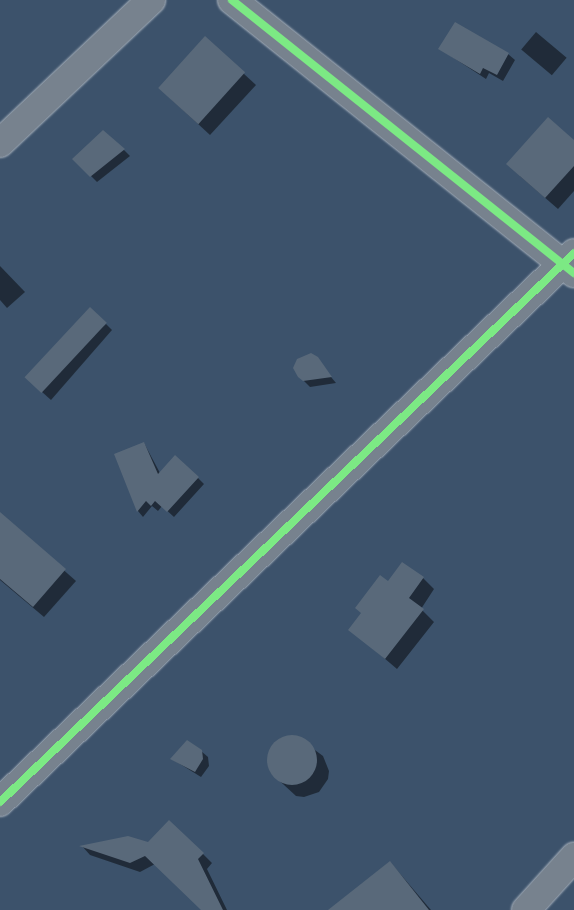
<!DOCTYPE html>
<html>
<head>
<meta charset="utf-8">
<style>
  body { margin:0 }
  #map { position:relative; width:574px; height:910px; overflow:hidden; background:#3c526b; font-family:"Gochi Hand",sans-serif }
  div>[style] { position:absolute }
  .shadow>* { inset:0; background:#0007; transform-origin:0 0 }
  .building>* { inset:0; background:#59697a; transform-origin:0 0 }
  .round { border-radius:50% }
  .roads { filter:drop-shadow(0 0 1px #a7b1bc) drop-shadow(0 0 1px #a7b1bc) }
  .street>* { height:28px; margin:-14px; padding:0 14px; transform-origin:14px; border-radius:14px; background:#77828e }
  .cycleway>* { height:8px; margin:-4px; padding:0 4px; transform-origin:4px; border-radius:4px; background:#7ce984 }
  span { translate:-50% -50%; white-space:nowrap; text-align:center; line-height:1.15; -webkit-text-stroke:4px #1f4a7a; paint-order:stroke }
</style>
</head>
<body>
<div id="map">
  <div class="shadow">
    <div style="left:536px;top:32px;width:40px;height:23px;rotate:40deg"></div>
    <div style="clip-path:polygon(205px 38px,256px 85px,210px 135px,171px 99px)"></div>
    <div style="clip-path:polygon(440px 49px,508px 54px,515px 60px,503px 81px,489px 73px,486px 79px)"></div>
    <div style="clip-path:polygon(574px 141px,574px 191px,558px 209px,520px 176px)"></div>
    <div style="clip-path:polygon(124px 150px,130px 156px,97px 182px,74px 159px)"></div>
    <div style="clip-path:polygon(0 266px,25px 292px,7px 308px,0 300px)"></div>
    <div style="clip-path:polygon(106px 324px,112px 330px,51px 400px,32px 383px)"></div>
    <div style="clip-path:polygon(317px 360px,336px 383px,310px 387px,299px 376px)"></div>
    <div style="clip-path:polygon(144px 443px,160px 473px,198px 478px,204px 484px,174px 517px,162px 506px,158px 511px,152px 506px,143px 517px,138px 511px)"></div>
    <div style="clip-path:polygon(7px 520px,76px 581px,44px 617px,0 580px,0 528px)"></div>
    <div style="clip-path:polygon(423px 578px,434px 589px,421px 609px,434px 622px,397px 669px,350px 629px,389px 583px)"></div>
    <div style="clip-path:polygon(296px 736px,323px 756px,329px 771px,328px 779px,319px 792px,304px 797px,296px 796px,271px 773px,268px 757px,281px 738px)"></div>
    <div style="clip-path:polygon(201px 751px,208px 757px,209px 766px,201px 777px,172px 759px)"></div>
    <div style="clip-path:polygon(149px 844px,203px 854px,212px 863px,207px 869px,227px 910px,203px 910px,155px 864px,140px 872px,90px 855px,82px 846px)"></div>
    <div style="clip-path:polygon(390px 862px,431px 910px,330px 910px)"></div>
  </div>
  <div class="building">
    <div style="clip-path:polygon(455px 22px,509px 53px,497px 75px,483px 68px,480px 74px,438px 49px)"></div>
    <div style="left:205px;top:36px;width:54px;height:70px;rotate:42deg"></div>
    <div style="clip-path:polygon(548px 117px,574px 140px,574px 166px,545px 198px,506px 164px)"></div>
    <div style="clip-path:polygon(103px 130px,125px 149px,90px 177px,72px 159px)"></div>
    <div style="left:90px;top:307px;width:23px;height:96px;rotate:43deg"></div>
    <div style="clip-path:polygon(311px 353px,318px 357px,332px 377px,303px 381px,298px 377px,293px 368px,297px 359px)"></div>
    <div style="clip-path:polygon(144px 442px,158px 474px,175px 455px,199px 477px,167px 512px,155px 501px,151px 506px,146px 501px,137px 512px,114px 454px)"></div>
    <div style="clip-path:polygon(0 512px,66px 569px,33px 607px,0 579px)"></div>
    <div style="clip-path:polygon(402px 562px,424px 577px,409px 598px,424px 609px,385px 659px,348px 630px,361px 613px,355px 608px,380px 575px,388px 581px)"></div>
    <div class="round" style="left:267px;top:735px;width:50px;height:50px"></div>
    <div style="clip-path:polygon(187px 740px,202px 750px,203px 759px,195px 772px,170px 759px)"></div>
    <div style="clip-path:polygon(169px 820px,204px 853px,198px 859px,223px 910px,201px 910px,145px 856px,130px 863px,79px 846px,128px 836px,148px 842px)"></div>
    <div style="clip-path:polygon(390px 861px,429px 910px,328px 910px)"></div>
  </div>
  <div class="roads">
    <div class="street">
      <div style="left:232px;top:0;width:438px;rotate:38.6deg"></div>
      <div style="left:0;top:143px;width:208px;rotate:-43.4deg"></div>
      <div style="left:0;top:802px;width:794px;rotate:-43.72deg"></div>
      <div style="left:526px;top:910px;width:72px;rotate:-47.8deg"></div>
    </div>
  </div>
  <div class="cycleway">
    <div style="left:232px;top:0;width:438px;rotate:38.6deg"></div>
    <div style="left:0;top:802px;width:794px;rotate:-43.72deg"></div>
  </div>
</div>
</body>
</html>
